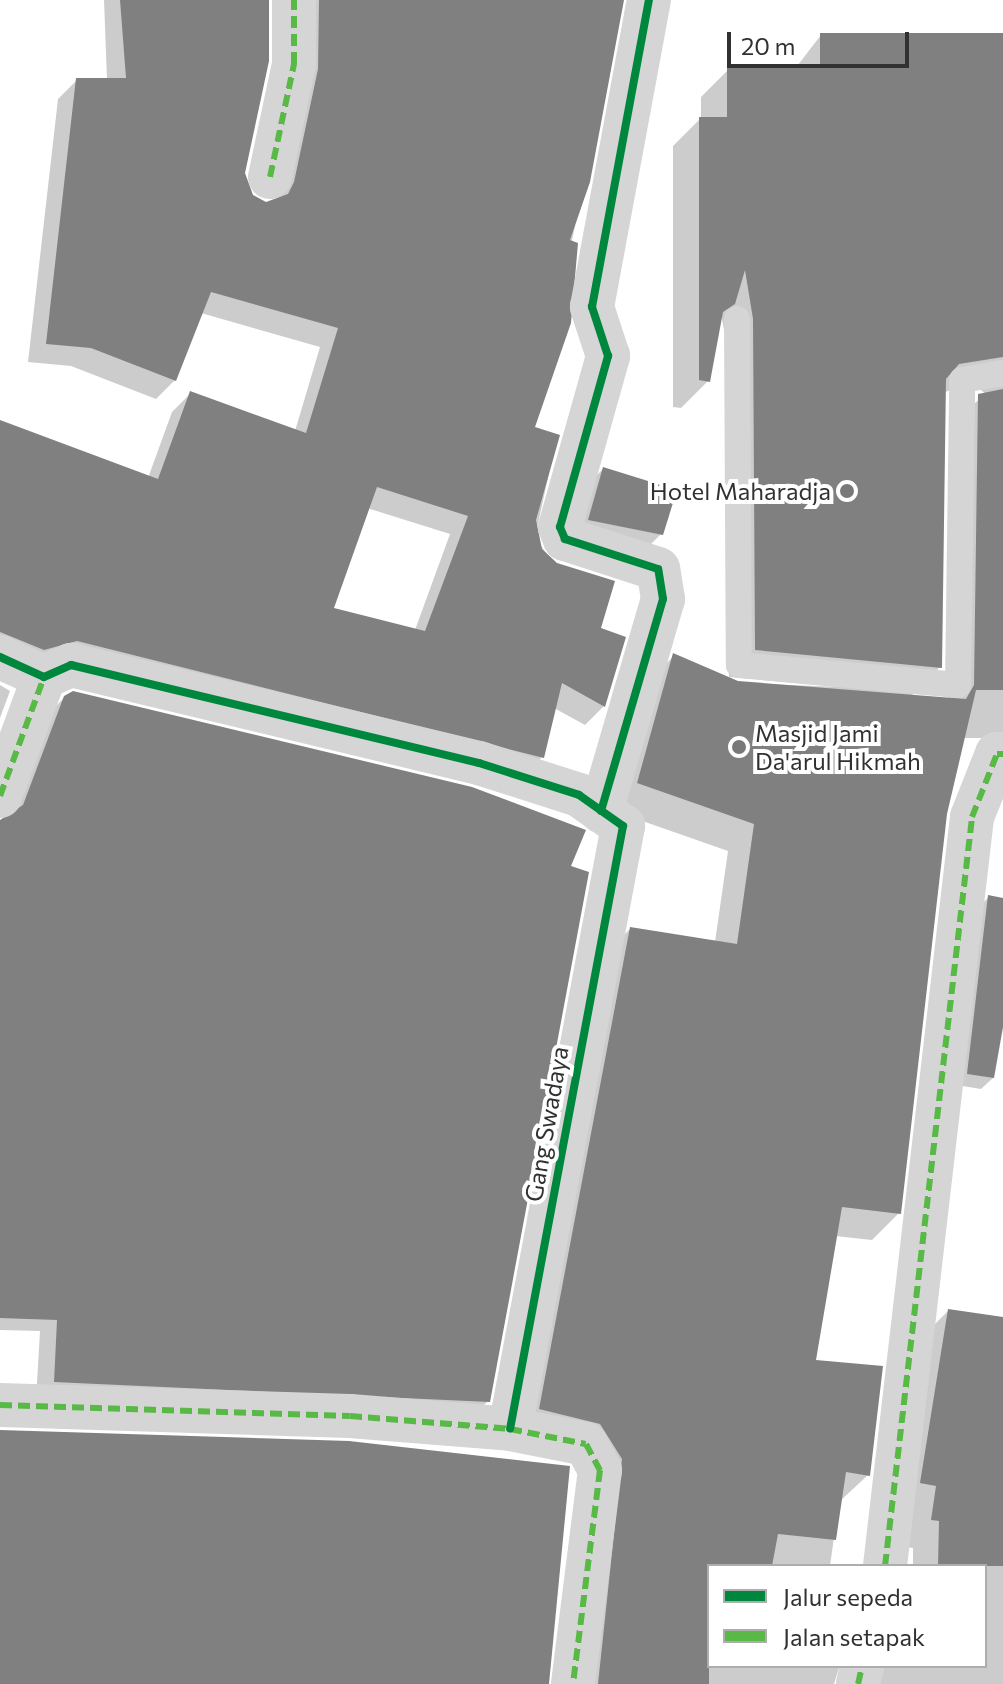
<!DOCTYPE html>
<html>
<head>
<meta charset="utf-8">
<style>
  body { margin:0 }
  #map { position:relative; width:1003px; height:1684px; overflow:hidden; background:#fff; font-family:Commissioner,sans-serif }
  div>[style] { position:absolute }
  .shadow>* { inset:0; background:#0003 }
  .building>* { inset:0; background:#808080 }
  .service>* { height:26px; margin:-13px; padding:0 13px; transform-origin:13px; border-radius:13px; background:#d5d5d5 }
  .minor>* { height:44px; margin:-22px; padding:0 22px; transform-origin:22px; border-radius:22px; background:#d5d5d5 }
  .quiet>* { height:6px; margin-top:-3px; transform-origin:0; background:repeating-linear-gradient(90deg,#58b947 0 12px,transparent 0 18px) }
  .cycleway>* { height:8px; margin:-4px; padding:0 4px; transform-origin:4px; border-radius:4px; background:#00873e }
  .dots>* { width:22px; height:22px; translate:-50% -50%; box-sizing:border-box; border:4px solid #fff; border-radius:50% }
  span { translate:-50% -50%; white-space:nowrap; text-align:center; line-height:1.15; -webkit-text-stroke:8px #fff; paint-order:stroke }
  .poi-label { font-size:24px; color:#313131 }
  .right { translate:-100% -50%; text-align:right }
  .left { translate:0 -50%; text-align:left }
  .street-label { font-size:24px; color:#313131 }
  .legend { position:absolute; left:707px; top:1564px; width:280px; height:104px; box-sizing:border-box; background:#fff; border:2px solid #adadad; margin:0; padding:10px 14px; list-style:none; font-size:24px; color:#313131 }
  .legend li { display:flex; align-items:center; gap:16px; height:40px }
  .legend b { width:40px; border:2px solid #adadad }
  .scale { position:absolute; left:727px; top:32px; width:182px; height:36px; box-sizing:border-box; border:4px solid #313131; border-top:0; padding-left:10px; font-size:24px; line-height:28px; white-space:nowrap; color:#313131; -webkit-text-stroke:6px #fff; paint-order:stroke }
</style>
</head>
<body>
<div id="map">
  <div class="shadow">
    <div style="clip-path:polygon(evenodd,104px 0,267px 0,243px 172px,251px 196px,265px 204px,276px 203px,300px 90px,290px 0,622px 0,533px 428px,557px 437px,535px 537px,599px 630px,604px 706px,585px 725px,554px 708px,542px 757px,523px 775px,0 659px,0 422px,148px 478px,172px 412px,191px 393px,295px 431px,320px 347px,201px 313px,175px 380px,156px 399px,71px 366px,28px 362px,58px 99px,77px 80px,107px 80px,104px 0,367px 508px,450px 534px,415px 630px,331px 609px,367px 508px)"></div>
    <div style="clip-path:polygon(evenodd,821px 35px,1003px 35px,1003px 738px,963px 738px,945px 814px,899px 1213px,872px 1240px,835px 1236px,813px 1362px,868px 1475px,839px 1502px,830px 1566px,709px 1566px,709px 1666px,985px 1666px,985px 1566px,913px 1566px,913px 1548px,905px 1547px,921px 1338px,948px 1311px,1003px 1319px,1003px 1684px,856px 1684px,839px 1668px,834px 1684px,572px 1684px,598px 1500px,573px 1450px,513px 1436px,603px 956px,630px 929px,715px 942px,728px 851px,611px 810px,647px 682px,674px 656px,737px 683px,842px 687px,729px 677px,727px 347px,721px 313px,708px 381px,681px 408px,673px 407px,673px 146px,701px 118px,701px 97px,728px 70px,794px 70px,821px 35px,972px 383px,986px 394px,951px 423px,948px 699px,910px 697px,940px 667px,945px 392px,972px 383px)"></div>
    <div style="clip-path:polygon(603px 469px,661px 534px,638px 557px,566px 543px,580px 492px)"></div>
    <div style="clip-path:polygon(0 685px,10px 691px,0 718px)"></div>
    <div style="clip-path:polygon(65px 697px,568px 867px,488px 1401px,469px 1420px,36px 1400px,40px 1331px,0 1330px,0 822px,6px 822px,45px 717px)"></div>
    <div style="clip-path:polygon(989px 897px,1003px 900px,1003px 1017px,993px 1078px,981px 1089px,956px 1085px,977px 909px)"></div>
  </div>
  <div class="building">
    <div style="clip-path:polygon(evenodd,120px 0,269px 0,269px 61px,245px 173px,253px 195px,266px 202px,288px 194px,294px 182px,318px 69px,319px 0,624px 0,590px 182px,570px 240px,578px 243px,571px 323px,535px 427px,560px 435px,536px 520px,542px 549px,557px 563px,615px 581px,601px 628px,626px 637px,605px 707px,562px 683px,544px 758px,77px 641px,44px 650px,0 632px,0 420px,158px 479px,190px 391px,306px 433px,338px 328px,211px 292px,176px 381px,91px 348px,46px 344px,76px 78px,126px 78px,120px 0,377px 487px,468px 516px,425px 631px,334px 608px,377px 487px)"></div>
    <div style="clip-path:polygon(820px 33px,1003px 33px,1003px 357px,959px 364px,946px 379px,942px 668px,755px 650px,753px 319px,745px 270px,735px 304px,723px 312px,710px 382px,699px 380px,699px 117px,727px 117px,727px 68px,820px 68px)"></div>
    <div style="clip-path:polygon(1003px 389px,1003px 690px,976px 690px,947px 814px,901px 1214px,842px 1207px,816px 1360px,883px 1366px,870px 1476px,846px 1472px,836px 1540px,778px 1534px,772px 1566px,709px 1566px,709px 1684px,598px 1684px,622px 1459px,600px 1424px,539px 1409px,630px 927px,737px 944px,754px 824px,637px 783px,673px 653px,738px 681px,966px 699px,974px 685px,978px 394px)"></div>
    <div style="clip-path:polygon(603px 467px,677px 490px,663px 535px,588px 520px)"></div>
    <div style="clip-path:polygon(73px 691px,472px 787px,586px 830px,571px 866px,589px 872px,490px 1402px,54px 1382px,57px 1320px,0 1318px,0 820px,23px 805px,64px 696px)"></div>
    <div style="clip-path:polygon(988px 895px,1003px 898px,1003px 1027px,994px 1078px,967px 1074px)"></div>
    <div style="clip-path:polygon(948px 1309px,1003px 1317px,1003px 1566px,938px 1566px,939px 1521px,931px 1520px,936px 1486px,920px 1483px)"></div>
    <div style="clip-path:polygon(0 1430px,349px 1441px,570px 1466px,549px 1684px,0 1684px)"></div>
  </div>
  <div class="service">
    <div style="left:737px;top:319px;width:346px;rotate:89.7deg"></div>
    <div style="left:739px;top:665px;width:220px;rotate:5.2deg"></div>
    <div style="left:958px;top:685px;width:305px;rotate:-89.2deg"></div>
    <div style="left:962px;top:380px;width:42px;rotate:-9.7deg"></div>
  </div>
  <div class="minor">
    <div style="left:270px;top:177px;width:116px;rotate:-78deg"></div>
    <div style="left:294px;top:64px;width:64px;rotate:-90deg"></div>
    <div style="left:0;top:657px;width:48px;rotate:24.4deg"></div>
    <div style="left:44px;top:677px;width:30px;rotate:-24deg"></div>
    <div style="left:71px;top:665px;width:420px;rotate:13.5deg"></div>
    <div style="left:479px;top:763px;width:105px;rotate:17.7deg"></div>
    <div style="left:579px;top:795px;width:54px;rotate:35.2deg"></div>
    <div style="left:623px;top:826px;width:613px;rotate:100.61deg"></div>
    <div style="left:0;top:796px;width:127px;rotate:-69.7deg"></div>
    <div style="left:601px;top:811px;width:221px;rotate:-73.7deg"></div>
    <div style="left:663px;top:599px;width:30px;rotate:-99deg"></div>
    <div style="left:658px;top:569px;width:98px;rotate:-162.1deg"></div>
    <div style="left:565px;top:539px;width:13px;rotate:-113deg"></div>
    <div style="left:560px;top:527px;width:178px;rotate:-74.3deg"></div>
    <div style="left:608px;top:356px;width:52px;rotate:-108.1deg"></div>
    <div style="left:592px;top:307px;width:312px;rotate:-79.5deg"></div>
    <div style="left:0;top:1405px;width:350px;rotate:1.8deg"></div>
    <div style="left:350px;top:1416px;width:161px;rotate:4.6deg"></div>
    <div style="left:510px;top:1429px;width:77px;rotate:11.2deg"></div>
    <div style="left:586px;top:1444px;width:30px;rotate:62deg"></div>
    <div style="left:600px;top:1470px;width:216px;rotate:97.2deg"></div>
    <div style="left:885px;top:1566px;width:754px;rotate:-83.37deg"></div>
    <div style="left:972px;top:817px;width:68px;rotate:-68.4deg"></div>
    <div style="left:997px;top:754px;width:6px"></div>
    <div style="left:858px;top:1684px;width:18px;rotate:-77deg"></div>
  </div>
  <div class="quiet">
    <div style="left:270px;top:177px;width:116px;rotate:-78deg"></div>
    <div style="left:294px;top:64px;width:64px;rotate:-90deg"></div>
    <div style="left:0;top:796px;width:127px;rotate:-69.7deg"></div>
    <div style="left:0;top:1405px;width:350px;rotate:1.8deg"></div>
    <div style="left:350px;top:1416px;width:161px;rotate:4.6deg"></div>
    <div style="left:510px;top:1429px;width:77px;rotate:11.2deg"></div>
    <div style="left:586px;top:1444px;width:30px;rotate:62deg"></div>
    <div style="left:600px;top:1470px;width:216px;rotate:97.2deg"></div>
    <div style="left:885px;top:1566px;width:754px;rotate:-83.37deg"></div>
    <div style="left:972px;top:817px;width:68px;rotate:-68.4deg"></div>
    <div style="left:997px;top:754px;width:6px"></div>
    <div style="left:858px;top:1684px;width:18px;rotate:-77deg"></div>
  </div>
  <div class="cycleway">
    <div style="left:0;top:657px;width:48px;rotate:24.4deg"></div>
    <div style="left:44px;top:677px;width:30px;rotate:-24deg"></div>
    <div style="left:71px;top:665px;width:420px;rotate:13.5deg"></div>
    <div style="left:479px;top:763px;width:105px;rotate:17.7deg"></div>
    <div style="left:579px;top:795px;width:54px;rotate:35.2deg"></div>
    <div style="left:623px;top:826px;width:613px;rotate:100.61deg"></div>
    <div style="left:601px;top:811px;width:221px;rotate:-73.7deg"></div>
    <div style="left:663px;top:599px;width:30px;rotate:-99deg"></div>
    <div style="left:658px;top:569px;width:98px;rotate:-162.1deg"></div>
    <div style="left:565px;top:539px;width:13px;rotate:-113deg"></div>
    <div style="left:560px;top:527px;width:178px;rotate:-74.3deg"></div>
    <div style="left:608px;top:356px;width:52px;rotate:-108.1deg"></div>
    <div style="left:592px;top:307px;width:312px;rotate:-79.5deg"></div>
  </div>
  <div class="dots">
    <div style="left:847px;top:491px;background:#797979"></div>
    <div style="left:739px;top:747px;background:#797979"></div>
  </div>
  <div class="poi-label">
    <span class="right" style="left:831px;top:491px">Hotel Maharadja</span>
    <span class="left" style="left:755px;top:747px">Masjid Jami<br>Da'arul Hikmah</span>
  </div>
  <div class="street-label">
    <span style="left:546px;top:1124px;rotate:-80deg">Gang Swadaya</span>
  </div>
  <ul class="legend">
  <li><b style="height:10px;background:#00873e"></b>Jalur sepeda</li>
  <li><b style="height:10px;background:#58b947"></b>Jalan setapak</li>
  </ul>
  <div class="scale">20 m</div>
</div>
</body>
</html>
